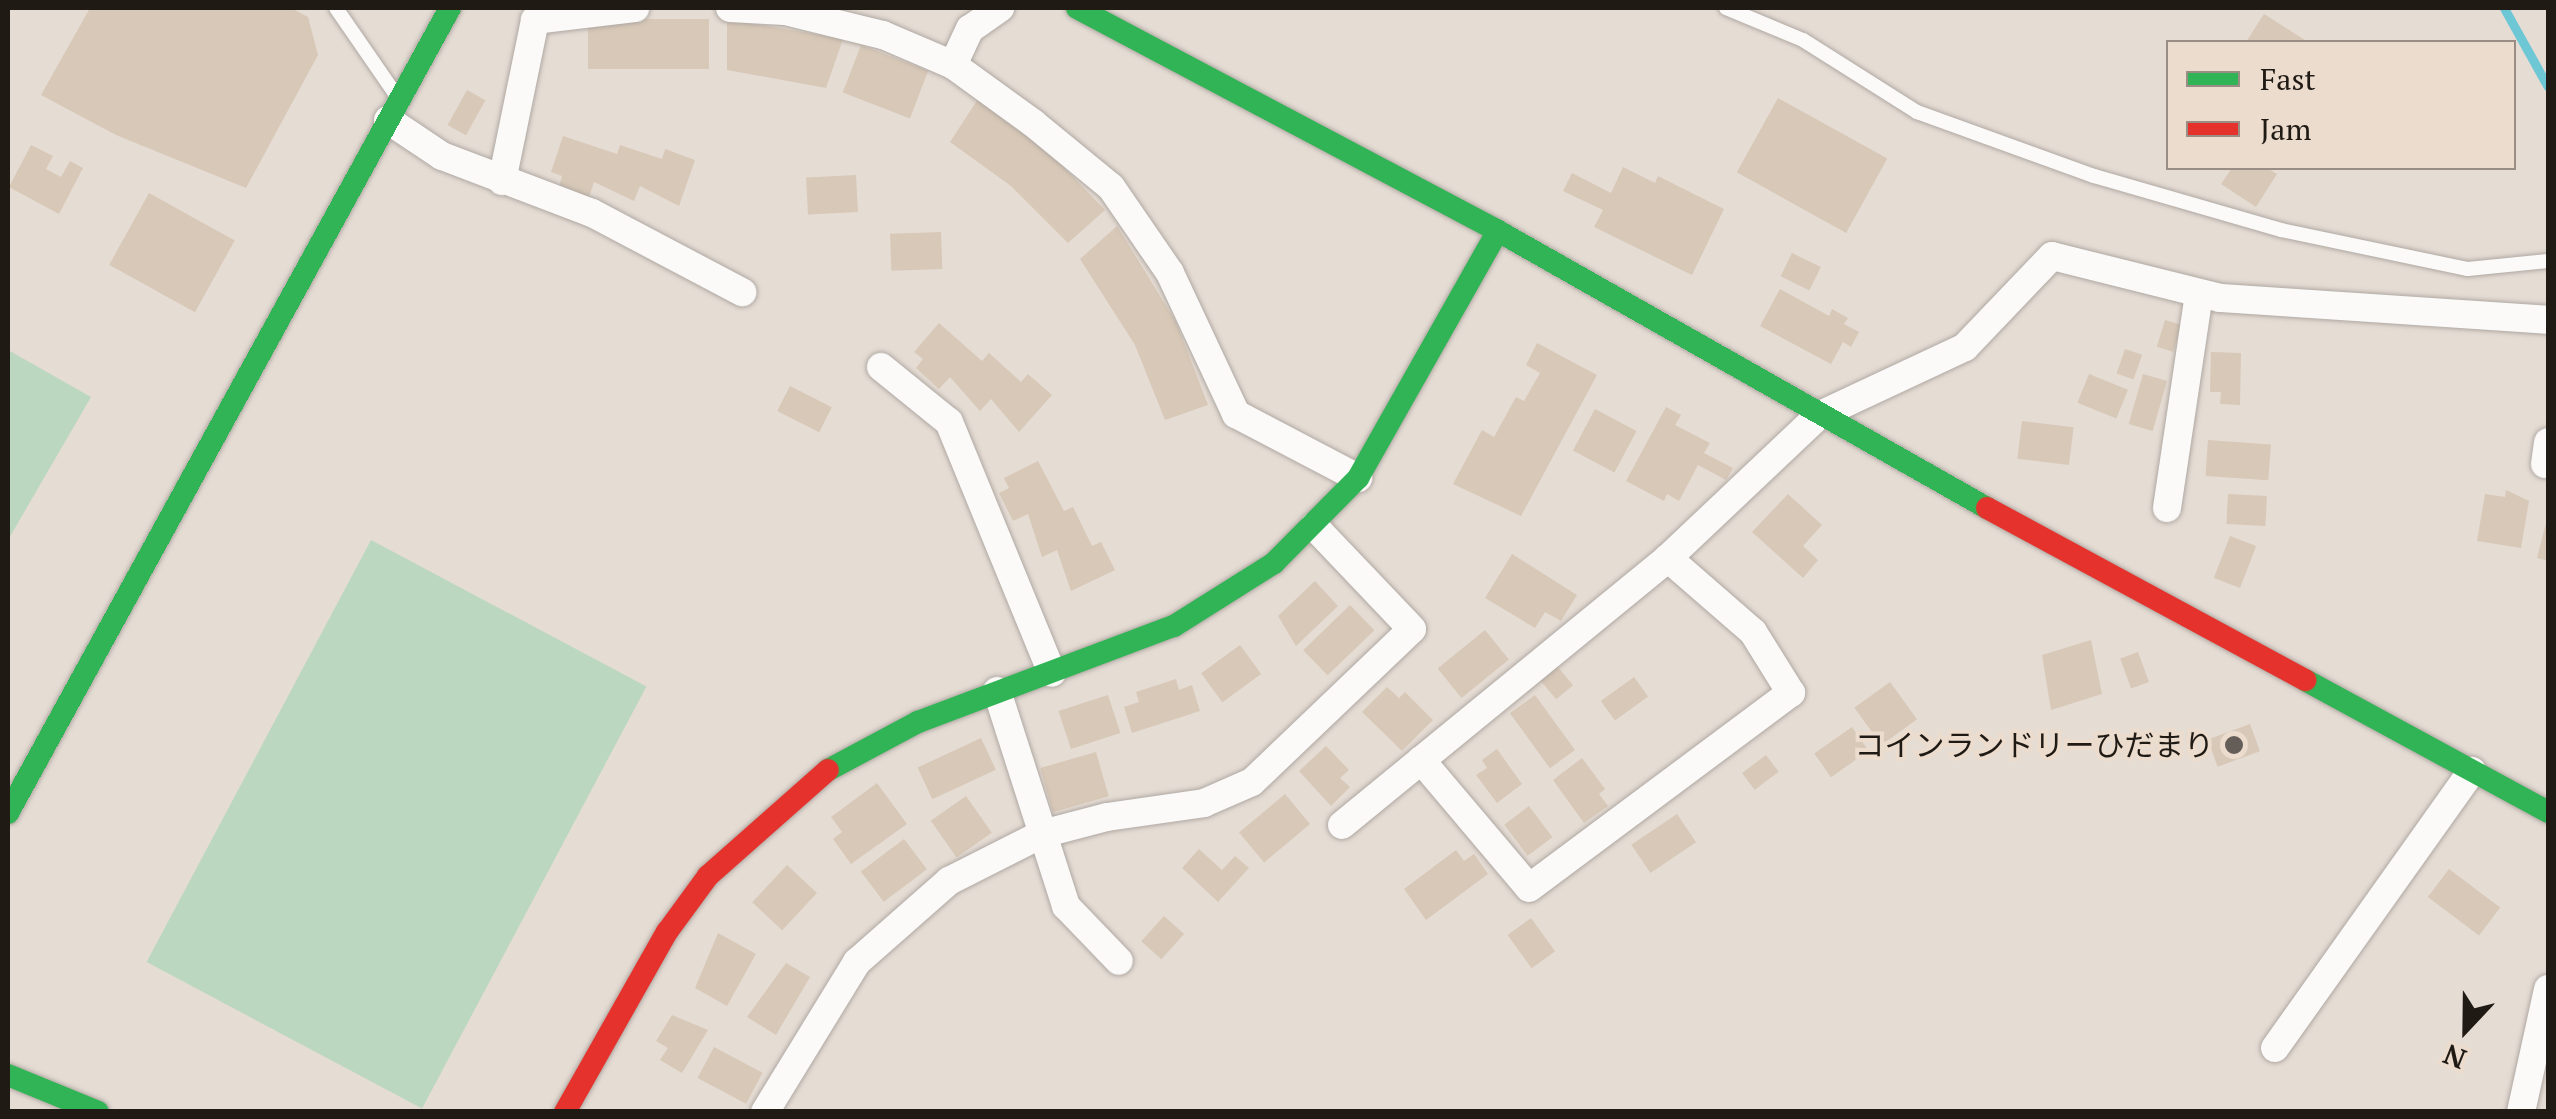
<!DOCTYPE html>
<html>
<head>
<meta charset="utf-8">
<style>
  body { margin:0 }
  #map { position:relative; width:2556px; height:1119px; overflow:hidden; background:#e5dcd4; font-family:"PT Serif","Noto Sans JP",serif }
  div>[style] { position:absolute }
  .green>* { inset:0; background:#bcd7c0; transform-origin:0 0 }
  .stream>* { height:9px; margin:-4.5px; padding:0 4.5px; transform-origin:4.5px; border-radius:4.5px; background:#6ec7d5 }
  .building>* { inset:0; background:#d8c8b7; transform-origin:0 0 }
  .roads { filter:drop-shadow(0 0 2px #afa8a2) drop-shadow(0 0 2px #afa8a2) }
  .lane>* { height:14px; margin:-7px; padding:0 7px; transform-origin:7px; border-radius:7px; background:#fbfaf9 }
  .street>* { height:28px; margin:-14px; padding:0 14px; transform-origin:14px; border-radius:14px; background:#fbfaf9 }
  .fast>* { height:22px; margin:-11px; padding:0 11px; transform-origin:11px; border-radius:11px; background:#30b455 }
  .jam>* { height:22px; margin:-11px; padding:0 11px; transform-origin:11px; border-radius:11px; background:#e5322d }
  .dots>* { width:28px; height:28px; translate:-50% -50%; box-sizing:border-box; border:5px solid #ebdcce; border-radius:50% }
  span { translate:-50% -50%; white-space:nowrap; text-align:center; line-height:1.15; -webkit-text-stroke:8px #ebdcce; paint-order:stroke }
  .poi-label { font-size:30px; color:#201a15 }
  .right { translate:-100% -50%; text-align:right }
  .frame { position:absolute; inset:0; border:10px solid #201a15; pointer-events:none }
  .legend { position:absolute; left:2166px; top:40px; width:350px; height:130px; box-sizing:border-box; background:#ebdcce; border:2px solid #9a8e84; margin:0; padding:12px 18px; list-style:none; font-size:30px; color:#201a15 }
  .legend li { display:flex; align-items:center; gap:20px; height:50px }
  .legend b { width:50px; border:2px solid #9a8e84 }
  .north { position:absolute; left:2416px; top:979px; width:100px; height:100px; -webkit-text-stroke:8px #ebdcce; paint-order:stroke; rotate:202deg; font-size:28px; font-weight:700; line-height:40px; text-align:center; color:#201a15 }
  .north::after { content:''; display:block; margin:auto; width:35px; height:45px; background:#201a15; clip-path:polygon(50% 0,100% 100%,50% 72%,0 100%) }
</style>
</head>
<body>
<div id="map">
  <div class="green">
    <div style="clip-path:polygon(8px 350px,91px 397px,8px 540px)"></div>
    <div style="left:371px;top:540px;width:312px;height:478px;rotate:28deg"></div>
  </div>
  <div class="stream">
    <div style="left:2504px;top:8px;width:90px;rotate:60.9deg"></div>
  </div>
  <div class="building">
    <div style="clip-path:polygon(90px 8px,291px 8px,308px 17px,318px 55px,246px 188px,116px 135px,41px 95px)"></div>
    <div style="clip-path:polygon(2264px 14px,2308px 42px,2246px 42px)"></div>
    <div style="left:709px;top:19px;width:50px;height:121px;rotate:90deg"></div>
    <div style="clip-path:polygon(727px 19px,843px 39px,826px 88px,727px 70px)"></div>
    <div style="left:861px;top:45px;width:72px;height:51px;rotate:21deg"></div>
    <div style="left:467px;top:90px;width:21px;height:40px;rotate:29deg"></div>
    <div style="left:1778px;top:98px;width:125px;height:85px;rotate:29deg"></div>
    <div style="clip-path:polygon(978px 99px,1044px 147px,1105px 210px,1068px 243px,1011px 186px,950px 142px)"></div>
    <div style="clip-path:polygon(563px 136px,617px 154px,620px 145px,662px 159px,665px 149px,695px 160px,679px 206px,640px 186px,634px 201px,594px 182px,589px 197px,559px 187px,562px 176px,551px 172px)"></div>
    <div style="clip-path:polygon(31px 145px,53px 156px,46px 169px,61px 177px,70px 161px,83px 168px,59px 214px,9px 187px)"></div>
    <div style="clip-path:polygon(1623px 167px,1655px 183px,1658px 176px,1724px 209px,1692px 275px,1594px 227px,1603px 210px,1563px 191px,1572px 173px,1611px 193px)"></div>
    <div style="clip-path:polygon(2232px 168px,2267px 168px,2277px 174px,2256px 207px,2221px 184px)"></div>
    <div style="left:856px;top:175px;width:37px;height:50px;rotate:87deg"></div>
    <div style="left:149px;top:193px;width:98px;height:82px;rotate:29deg"></div>
    <div style="clip-path:polygon(1117px 226px,1176px 322px,1208px 405px,1165px 420px,1135px 345px,1080px 259px)"></div>
    <div style="left:941px;top:232px;width:37px;height:51px;rotate:88deg"></div>
    <div style="left:1792px;top:253px;width:32px;height:26px;rotate:26deg"></div>
    <div style="clip-path:polygon(1780px 289px,1829px 316px,1832px 309px,1848px 318px,1844px 324px,1859px 332px,1851px 347px,1843px 342px,1831px 364px,1760px 326px)"></div>
    <div style="left:2165px;top:320px;width:17px;height:28px;rotate:17deg"></div>
    <div style="clip-path:polygon(939px 323px,982px 361px,989px 353px,1021px 382px,1028px 374px,1052px 395px,1019px 432px,991px 399px,980px 411px,950px 377px,939px 389px,916px 368px,923px 359px,914px 352px)"></div>
    <div style="clip-path:polygon(1537px 343px,1597px 375px,1521px 516px,1453px 484px,1482px 430px,1494px 437px,1516px 397px,1524px 401px,1540px 373px,1526px 365px)"></div>
    <div style="left:2125px;top:349px;width:18px;height:26px;rotate:19deg"></div>
    <div style="clip-path:polygon(2211px 352px,2241px 353px,2240px 405px,2220px 404px,2221px 392px,2210px 392px)"></div>
    <div style="left:2089px;top:374px;width:42px;height:31px;rotate:22deg"></div>
    <div style="left:2143px;top:374px;width:25px;height:52px;rotate:16deg"></div>
    <div style="left:790px;top:386px;width:47px;height:28px;rotate:27deg"></div>
    <div style="clip-path:polygon(1666px 407px,1681px 415px,1675px 425px,1710px 443px,1704px 453px,1733px 468px,1726px 480px,1698px 465px,1679px 501px,1667px 494px,1664px 501px,1626px 481px)"></div>
    <div style="left:1595px;top:409px;width:47px;height:47px;rotate:28deg"></div>
    <div style="left:2022px;top:421px;width:52px;height:38px;rotate:7deg"></div>
    <div style="left:2208px;top:440px;width:63px;height:36px;rotate:4deg"></div>
    <div style="clip-path:polygon(1038px 461px,1064px 511px,1073px 507px,1092px 546px,1101px 542px,1115px 570px,1071px 591px,1057px 550px,1042px 557px,1028px 514px,1013px 521px,999px 493px,1009px 488px,1004px 478px)"></div>
    <div style="clip-path:polygon(2506px 490px,2529px 501px,2521px 548px,2477px 541px,2485px 494px,2505px 497px)"></div>
    <div style="clip-path:polygon(1788px 494px,1822px 525px,1803px 546px,1818px 560px,1803px 578px,1752px 532px)"></div>
    <div style="left:2228px;top:494px;width:39px;height:30px;rotate:3deg"></div>
    <div style="clip-path:polygon(2547px 519px,2548px 519px,2548px 561px,2537px 558px)"></div>
    <div style="left:2230px;top:536px;width:28px;height:45px;rotate:21deg"></div>
    <div style="clip-path:polygon(1512px 554px,1577px 595px,1561px 621px,1545px 612px,1535px 628px,1485px 598px)"></div>
    <div style="clip-path:polygon(1315px 581px,1338px 606px,1296px 646px,1278px 616px)"></div>
    <div style="left:1350px;top:605px;width:35px;height:65px;rotate:46deg"></div>
    <div style="left:1485px;top:630px;width:38px;height:61px;rotate:51deg"></div>
    <div style="clip-path:polygon(2091px 640px,2102px 694px,2051px 710px,2042px 655px)"></div>
    <div style="left:1240px;top:645px;width:36px;height:48px;rotate:54deg"></div>
    <div style="left:2138px;top:652px;width:32px;height:19px;rotate:70deg"></div>
    <div style="left:1557px;top:666px;width:25px;height:22px;rotate:50deg"></div>
    <div style="left:1634px;top:677px;width:24px;height:41px;rotate:54deg"></div>
    <div style="clip-path:polygon(1176px 679px,1179px 690px,1192px 685px,1200px 711px,1132px 733px,1124px 707px,1139px 702px,1136px 692px)"></div>
    <div style="left:1890px;top:682px;width:46px;height:44px;rotate:54deg"></div>
    <div style="clip-path:polygon(1387px 687px,1399px 698px,1405px 692px,1433px 720px,1402px 751px,1362px 712px)"></div>
    <div style="left:1108px;top:695px;width:40px;height:52px;rotate:72deg"></div>
    <div style="left:1535px;top:695px;width:68px;height:31px;rotate:54deg"></div>
    <div style="left:2250px;top:724px;width:29px;height:45px;rotate:70deg"></div>
    <div style="left:1852px;top:727px;width:29px;height:46px;rotate:55deg"></div>
    <div style="left:981px;top:738px;width:35px;height:70px;rotate:65deg"></div>
    <div style="clip-path:polygon(1326px 746px,1349px 770px,1340px 778px,1350px 787px,1331px 806px,1299px 771px)"></div>
    <div style="clip-path:polygon(1497px 749px,1522px 784px,1497px 803px,1476px 775px,1487px 768px,1482px 760px)"></div>
    <div style="left:1096px;top:752px;width:46px;height:58px;rotate:74deg"></div>
    <div style="left:1766px;top:755px;width:21px;height:30px;rotate:53deg"></div>
    <div style="clip-path:polygon(1582px 758px,1605px 789px,1599px 794px,1608px 806px,1584px 823px,1553px 780px)"></div>
    <div style="clip-path:polygon(877px 783px,907px 824px,851px 864px,833px 839px,842px 832px,831px 817px)"></div>
    <div style="left:1285px;top:794px;width:39px;height:60px;rotate:50deg"></div>
    <div style="left:966px;top:796px;width:45px;height:43px;rotate:55deg"></div>
    <div style="left:1529px;top:806px;width:39px;height:31px;rotate:53deg"></div>
    <div style="left:1677px;top:814px;width:34px;height:55px;rotate:56deg"></div>
    <div style="left:904px;top:839px;width:38px;height:54px;rotate:53deg"></div>
    <div style="clip-path:polygon(1199px 849px,1222px 870px,1235px 856px,1249px 868px,1218px 902px,1182px 868px)"></div>
    <div style="clip-path:polygon(1456px 850px,1464px 861px,1474px 854px,1488px 874px,1426px 920px,1404px 889px)"></div>
    <div style="left:787px;top:865px;width:41px;height:51px;rotate:43deg"></div>
    <div style="left:2449px;top:869px;width:64px;height:35px;rotate:37deg"></div>
    <div style="left:1164px;top:916px;width:27px;height:34px;rotate:42deg"></div>
    <div style="left:1531px;top:918px;width:41px;height:29px;rotate:54deg"></div>
    <div style="clip-path:polygon(718px 933px,756px 954px,727px 1006px,695px 988px)"></div>
    <div style="clip-path:polygon(786px 963px,810px 977px,776px 1035px,747px 1017px)"></div>
    <div style="clip-path:polygon(672px 1015px,708px 1030px,682px 1073px,660px 1060px,668px 1048px,656px 1041px)"></div>
    <div style="left:714px;top:1047px;width:55px;height:35px;rotate:28deg"></div>
  </div>
  <div class="roads">
    <div class="lane">
      <div style="left:336px;top:8px;width:106px;rotate:55.4deg"></div>
      <div style="left:1726px;top:8px;width:83px;rotate:22.6deg"></div>
      <div style="left:1803px;top:40px;width:135px;rotate:32.3deg"></div>
      <div style="left:1917px;top:112px;width:188px;rotate:19.9deg"></div>
      <div style="left:2094px;top:176px;width:195px;rotate:16.1deg"></div>
      <div style="left:2281px;top:230px;width:191px;rotate:11.8deg"></div>
      <div style="left:2468px;top:269px;width:80px;rotate:-5.7deg"></div>
    </div>
    <div class="street">
      <div style="left:730px;top:8px;width:55px;rotate:3.1deg"></div>
      <div style="left:785px;top:11px;width:101px;rotate:13.8deg"></div>
      <div style="left:883px;top:35px;width:76px;rotate:23.2deg"></div>
      <div style="left:953px;top:65px;width:99px;rotate:35.9deg"></div>
      <div style="left:1033px;top:123px;width:101px;rotate:39.4deg"></div>
      <div style="left:1111px;top:187px;width:104px;rotate:55.5deg"></div>
      <div style="left:1170px;top:273px;width:156px;rotate:64.9deg"></div>
      <div style="left:1236px;top:414px;width:138px;rotate:27.7deg"></div>
      <div style="left:953px;top:65px;width:40px;rotate:-65deg"></div>
      <div style="left:970px;top:29px;width:37px;rotate:-35deg"></div>
      <div style="left:388px;top:120px;width:65px;rotate:33.7deg"></div>
      <div style="left:442px;top:156px;width:160px;rotate:20.8deg"></div>
      <div style="left:592px;top:213px;width:170px;rotate:27.8deg"></div>
      <div style="left:502px;top:181px;width:164px;rotate:-78.4deg"></div>
      <div style="left:535px;top:20px;width:101px;rotate:-6.8deg"></div>
      <div style="left:881px;top:367px;width:87px;rotate:39deg"></div>
      <div style="left:949px;top:422px;width:271px;rotate:67.7deg"></div>
      <div style="left:2545px;top:464px;width:22px;rotate:-82deg"></div>
      <div style="left:2167px;top:508px;width:215px;rotate:-81.5deg"></div>
      <div style="left:997px;top:691px;width:226px;rotate:72.2deg"></div>
      <div style="left:1066px;top:906px;width:76px;rotate:46.1deg"></div>
      <div style="left:1421px;top:760px;width:167px;rotate:49.8deg"></div>
      <div style="left:1529px;top:888px;width:327px;rotate:-36.7deg"></div>
      <div style="left:1791px;top:693px;width:72px;rotate:-121.9deg"></div>
      <div style="left:1753px;top:632px;width:113px;rotate:-139deg"></div>
      <div style="left:1342px;top:825px;width:421px;rotate:-39.3deg"></div>
      <div style="left:1668px;top:558px;width:207px;rotate:-43.4deg"></div>
      <div style="left:1818px;top:416px;width:162px;rotate:-25.1deg"></div>
      <div style="left:1965px;top:347px;width:126px;rotate:-46.3deg"></div>
      <div style="left:2052px;top:256px;width:173px;rotate:14deg"></div>
      <div style="left:2220px;top:298px;width:329px;rotate:3.8deg"></div>
      <div style="left:2275px;top:1048px;width:340px;rotate:-54.6deg"></div>
      <div style="left:765px;top:1112px;width:176px;rotate:-58.5deg"></div>
      <div style="left:857px;top:962px;width:123px;rotate:-41.4deg"></div>
      <div style="left:949px;top:881px;width:104px;rotate:-26.8deg"></div>
      <div style="left:1042px;top:834px;width:67px;rotate:-14.7deg"></div>
      <div style="left:1107px;top:817px;width:98px;rotate:-8.2deg"></div>
      <div style="left:1204px;top:803px;width:52px;rotate:-23.6deg"></div>
      <div style="left:1252px;top:782px;width:221px;rotate:-43.7deg"></div>
      <div style="left:1412px;top:629px;width:142px;rotate:-133.6deg"></div>
      <div style="left:2521px;top:1112px;width:126px;rotate:-77.6deg"></div>
    </div>
    <div class="fast">
      <div style="left:1077px;top:8px;width:476px;rotate:27.9deg"></div>
      <div style="left:1498px;top:231px;width:562px;rotate:29.53deg"></div>
      <div style="left:2305px;top:680px;width:277px;rotate:28.5deg"></div>
      <div style="left:828px;top:770px;width:102px;rotate:-28.1deg"></div>
      <div style="left:918px;top:722px;width:273px;rotate:-20.6deg"></div>
      <div style="left:1174px;top:626px;width:118px;rotate:-32.2deg"></div>
      <div style="left:1274px;top:563px;width:120px;rotate:-45.3deg"></div>
      <div style="left:1358px;top:478px;width:284px;rotate:-60.5deg"></div>
      <div style="left:8px;top:813px;width:918px;rotate:-61.23deg"></div>
      <div style="left:8px;top:1075px;width:97px;rotate:22.3deg"></div>
    </div>
    <div class="jam">
      <div style="left:1987px;top:508px;width:362px;rotate:28.4deg"></div>
      <div style="left:565px;top:1112px;width:207px;rotate:-60.5deg"></div>
      <div style="left:667px;top:932px;width:69px;rotate:-53.8deg"></div>
      <div style="left:708px;top:876px;width:160px;rotate:-41.5deg"></div>
    </div>
  </div>
  <div class="dots">
    <div style="left:2234px;top:745px;background:#655e58"></div>
  </div>
  <div class="poi-label">
    <span class="right" style="left:2214px;top:745px">コインランドリーひだまり</span>
  </div>
  <div class="frame"></div>
  <ul class="legend">
  <li><b style="height:12px;background:#30b455"></b>Fast</li>
  <li><b style="height:12px;background:#e5322d"></b>Jam</li>
  </ul>
  <div class="north">N</div>
</div>
</body>
</html>
